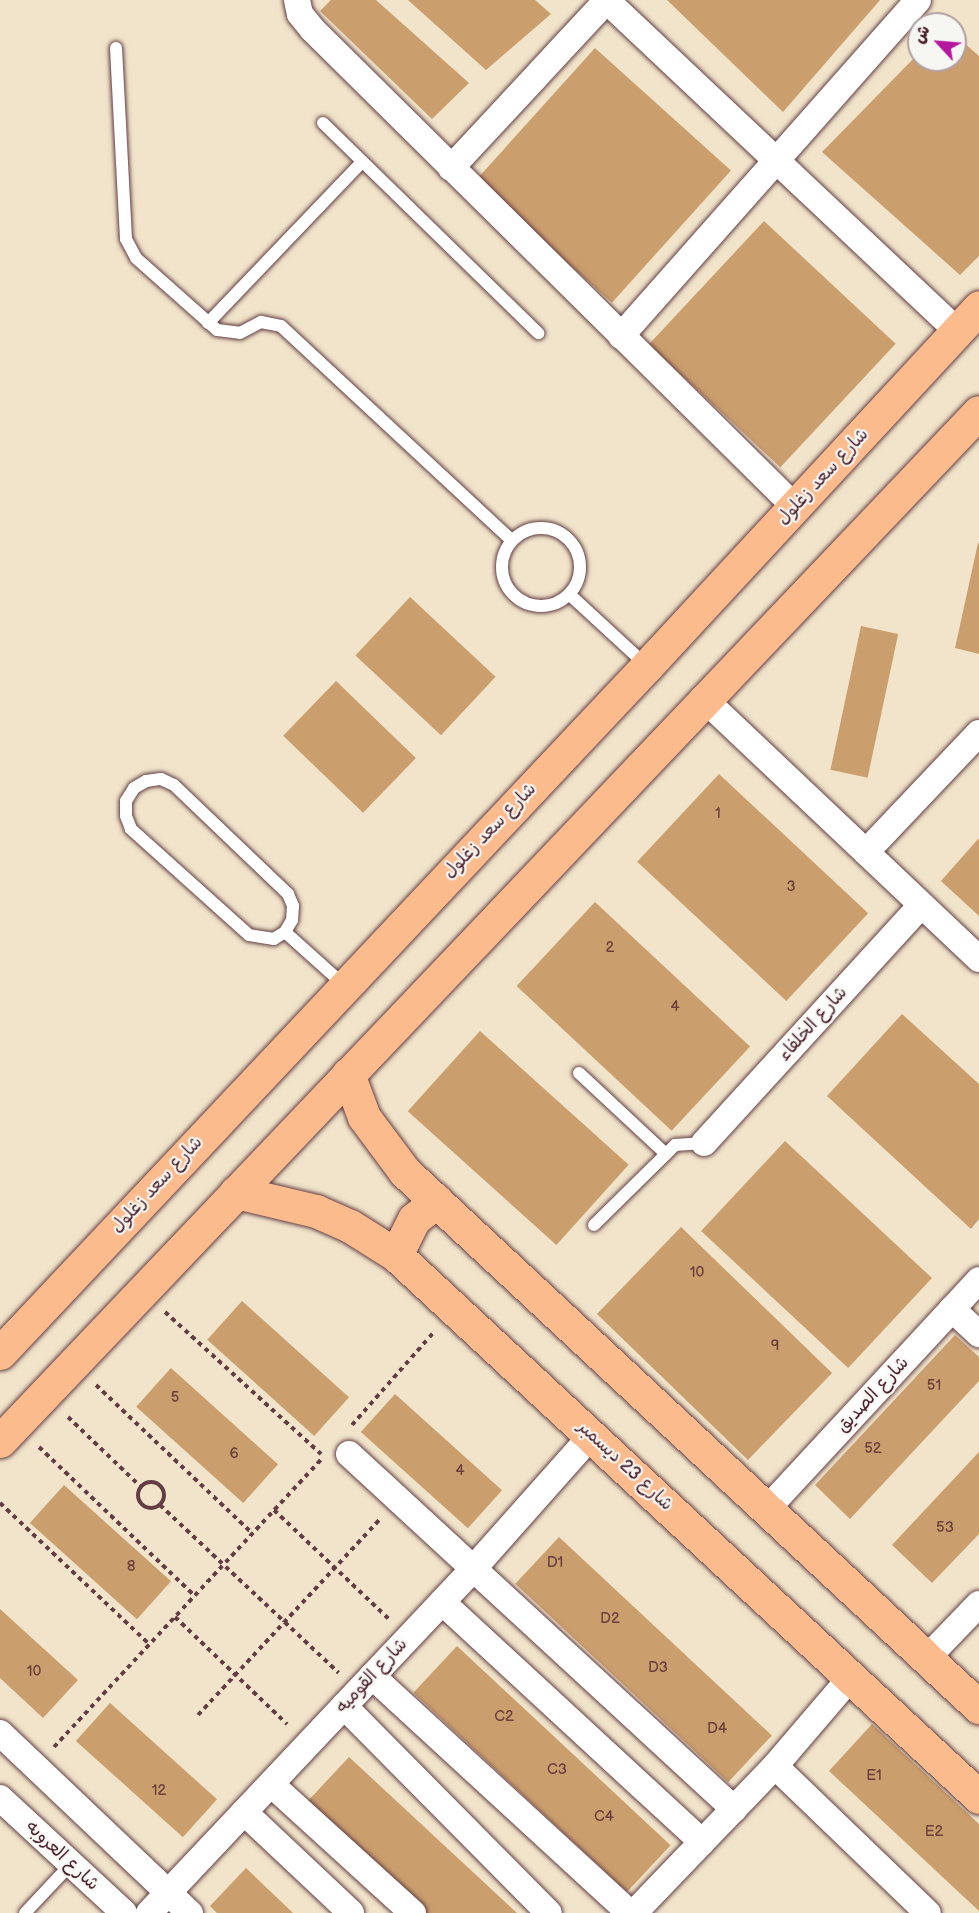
<!DOCTYPE html>
<html>
<head>
<meta charset="utf-8">
<style>
  body { margin:0 }
  #map { position:relative; width:979px; height:1913px; overflow:hidden; background:#f1e4ca; font-family:"Balsamiq Sans","Playpen Sans Arabic",sans-serif }
  div>[style] { position:absolute }
  .building>* { inset:0; background:#cb9e6d; transform-origin:0 0 }
  .path>* { height:4px; margin-top:-2px; transform-origin:0; background:repeating-linear-gradient(90deg,#633d43 0 4.5px,transparent 0 9px) }
  .path>.ring { margin:-2px; padding:0; box-sizing:content-box; background:none; border:4px solid #633d43; border-radius:50% }
  .roads { filter:drop-shadow(0 0 2px #633d43) drop-shadow(0 0 2px #633d43) }
  .service>* { height:12px; margin:-6px; padding:0 6px; transform-origin:6px; border-radius:6px; background:#fff }
  .service>.ring { margin:-6px; padding:0; box-sizing:content-box; background:none; border:12px solid #fff; border-radius:50% }
  .minor>* { height:26px; margin:-13px; padding:0 13px; transform-origin:13px; border-radius:13px; background:#fff }
  .primary>* { height:33px; margin:-16.5px; padding:0 16.5px; transform-origin:16.5px; border-radius:16.5px; background:#fbbb8d }
  span { translate:-50% -50%; white-space:nowrap; text-align:center; line-height:1.15; -webkit-text-stroke:4.5px #f6f6f2; paint-order:stroke }
  .number-label { font-size:15px; color:#6a3f3c }
  .number-label span { -webkit-text-stroke-width:0 }
  .street-label { font-size:18px; color:#4a1f2b }
  .north { position:absolute; left:907px; top:12px; width:60px; height:60px; box-sizing:border-box; background:#f6f6f2; border:2px solid #b1a0a2; border-radius:50%; rotate:296deg; font-size:16px; font-weight:700; line-height:24px; text-align:center; color:#4a1f2b }
  .north::after { content:''; display:block; margin:auto; width:21px; height:27px; background:#b5179e; clip-path:polygon(50% 0,100% 100%,50% 72%,0 100%) }
</style>
</head>
<body>
<div id="map">
  <div class="building">
    <div style="clip-path:polygon(331px 0,376px 0,469px 83px,432px 119px,320px 11px)"></div>
    <div style="clip-path:polygon(408px 0,535px 0,551px 14px,486px 70px)"></div>
    <div style="clip-path:polygon(667px 0,880px 0,783px 112px)"></div>
    <div style="clip-path:polygon(955px 35px,979px 56px,979px 256px,960px 275px,822px 152px,919px 53px,919px 60px,955px 60px)"></div>
    <div style="left:595px;top:48px;width:183px;height:178px;rotate:42deg"></div>
    <div style="left:764px;top:221px;width:180px;height:169px;rotate:43deg"></div>
    <div style="clip-path:polygon(978px 543px,979px 543px,979px 654px,955px 648px)"></div>
    <div style="left:410px;top:597px;width:117px;height:80px;rotate:43deg"></div>
    <div style="left:861px;top:626px;width:38px;height:147px;rotate:12deg"></div>
    <div style="left:336px;top:681px;width:111px;height:76px;rotate:44deg"></div>
    <div style="left:719px;top:774px;width:204px;height:120px;rotate:43deg"></div>
    <div style="clip-path:polygon(979px 838px,979px 916px,941px 881px)"></div>
    <div style="left:595px;top:902px;width:212px;height:115px;rotate:43deg"></div>
    <div style="clip-path:polygon(902px 1014px,979px 1084px,979px 1219px,971px 1229px,827px 1096px)"></div>
    <div style="left:480px;top:1031px;width:200px;height:108px;rotate:42deg"></div>
    <div style="left:785px;top:1141px;width:201px;height:123px;rotate:43deg"></div>
    <div style="left:681px;top:1227px;width:210px;height:121px;rotate:44deg"></div>
    <div style="left:242px;top:1301px;width:144px;height:52px;rotate:42deg"></div>
    <div style="clip-path:polygon(955px 1335px,979px 1357px,979px 1381px,850px 1519px,815px 1485px)"></div>
    <div style="left:171px;top:1368px;width:144px;height:52px;rotate:42deg"></div>
    <div style="left:395px;top:1394px;width:144px;height:51px;rotate:42deg"></div>
    <div style="clip-path:polygon(979px 1452px,979px 1534px,932px 1583px,892px 1545px)"></div>
    <div style="left:64px;top:1485px;width:144px;height:51px;rotate:42deg"></div>
    <div style="left:559px;top:1537px;width:291px;height:64px;rotate:43deg"></div>
    <div style="clip-path:polygon(0 1609px,78px 1680px,43px 1718px,0 1678px)"></div>
    <div style="left:457px;top:1646px;width:292px;height:64px;rotate:43deg"></div>
    <div style="left:110px;top:1703px;width:144px;height:51px;rotate:42deg"></div>
    <div style="clip-path:polygon(872px 1724px,979px 1824px,979px 1911px,829px 1771px)"></div>
    <div style="clip-path:polygon(349px 1757px,517px 1913px,424px 1913px,306px 1803px)"></div>
    <div style="clip-path:polygon(246px 1868px,293px 1913px,217px 1913px,210px 1906px)"></div>
  </div>
  <div class="path">
    <div style="left:165px;top:1312px;width:211px;rotate:42.3deg"></div>
    <div style="left:96px;top:1385px;width:215px;rotate:43.5deg"></div>
    <div style="left:68px;top:1417px;width:101px;rotate:43.8deg"></div>
    <div style="left:352px;top:1425px;width:124px;rotate:-48.6deg"></div>
    <div style="left:39px;top:1447px;width:216px;rotate:43.7deg"></div>
    <div class="ring" style="left:138px;top:1482px;width:22px;height:22px"></div>
    <div style="left:0;top:1503px;width:205px;rotate:43.4deg"></div>
    <div style="left:160px;top:1505px;width:245px;rotate:43.2deg"></div>
    <div style="left:274px;top:1510px;width:158px;rotate:43.5deg"></div>
    <div style="left:175px;top:1617px;width:155px;rotate:43.7deg"></div>
    <div style="left:198px;top:1715px;width:266px;rotate:-47.1deg"></div>
    <div style="left:54px;top:1747px;width:395px;rotate:-47.1deg"></div>
  </div>
  <div class="roads">
    <div class="service">
      <div style="left:116px;top:48px;width:191px;rotate:87deg"></div>
      <div style="left:126px;top:239px;width:21px;rotate:62deg"></div>
      <div style="left:136px;top:258px;width:108px;rotate:41.6deg"></div>
      <div style="left:217px;top:330px;width:23px;rotate:7deg"></div>
      <div style="left:240px;top:333px;width:24px;rotate:-28deg"></div>
      <div style="left:261px;top:322px;width:20px;rotate:11deg"></div>
      <div style="left:281px;top:326px;width:314px;rotate:42.9deg"></div>
      <div style="left:323px;top:123px;width:301px;rotate:44.3deg"></div>
      <div style="left:208px;top:323px;width:223px;rotate:-46.3deg"></div>
      <div class="ring" style="left:502px;top:528px;width:66px;height:66px"></div>
      <div style="left:569px;top:594px;width:105px;rotate:42.7deg"></div>
      <div style="left:161px;top:779px;width:14px;rotate:25deg"></div>
      <div style="left:174px;top:785px;width:158px;rotate:43.7deg"></div>
      <div style="left:288px;top:894px;width:13px;rotate:67deg"></div>
      <div style="left:293px;top:906px;width:14px;rotate:94deg"></div>
      <div style="left:292px;top:920px;width:14px;rotate:120deg"></div>
      <div style="left:285px;top:932px;width:13px;rotate:148deg"></div>
      <div style="left:274px;top:939px;width:25px;rotate:-171deg"></div>
      <div style="left:249px;top:935px;width:159px;rotate:-138.1deg"></div>
      <div style="left:131px;top:829px;width:14px;rotate:-111deg"></div>
      <div style="left:126px;top:816px;width:15px;rotate:-90deg"></div>
      <div style="left:126px;top:801px;width:15px;rotate:-58deg"></div>
      <div style="left:134px;top:788px;width:14px;rotate:-30deg"></div>
      <div style="left:146px;top:781px;width:15px;rotate:-8deg"></div>
      <div style="left:285px;top:932px;width:79px;rotate:41.9deg"></div>
      <div style="left:579px;top:1073px;width:119px;rotate:43deg"></div>
      <div style="left:594px;top:1225px;width:114px;rotate:-44.6deg"></div>
      <div style="left:675px;top:1145px;width:29px;rotate:-4deg"></div>
      <div style="left:25px;top:1913px;width:67px;rotate:-46.8deg"></div>
    </div>
    <div class="minor">
      <div style="left:297px;top:0;width:14px;rotate:78deg"></div>
      <div style="left:300px;top:14px;width:19px;rotate:51deg"></div>
      <div style="left:312px;top:29px;width:680px;rotate:44.7deg"></div>
      <div style="left:606px;top:0;width:482px;rotate:43.3deg"></div>
      <div style="left:451px;top:168px;width:229px;rotate:-47.1deg"></div>
      <div style="left:621px;top:336px;width:448px;rotate:-48.5deg"></div>
      <div style="left:703px;top:698px;width:380px;rotate:43.4deg"></div>
      <div style="left:866px;top:852px;width:164px;rotate:-46.5deg"></div>
      <div style="left:704px;top:1143px;width:322px;rotate:-47.6deg"></div>
      <div style="left:952px;top:1309px;width:37px;rotate:43deg"></div>
      <div style="left:349px;top:1454px;width:524px;rotate:42.68deg"></div>
      <div style="left:767px;top:1509px;width:312px;rotate:-47.2deg"></div>
      <div style="left:442px;top:1602px;width:354px;rotate:42.7deg"></div>
      <div style="left:927px;top:1658px;width:75px;rotate:-46.1deg"></div>
      <div style="left:372px;top:1676px;width:350px;rotate:42.6deg"></div>
      <div style="left:344px;top:1706px;width:291px;rotate:45.3deg"></div>
      <div style="left:0;top:1733px;width:262px;rotate:43.5deg"></div>
      <div style="left:775px;top:1766px;width:212px;rotate:43.9deg"></div>
      <div style="left:271px;top:1784px;width:192px;rotate:42.3deg"></div>
      <div style="left:0;top:1798px;width:169px;rotate:42.8deg"></div>
      <div style="left:244px;top:1812px;width:147px;rotate:43.3deg"></div>
      <div style="left:149px;top:1913px;width:473px;rotate:-46.7deg"></div>
      <div style="left:473px;top:1569px;width:179px;rotate:-48.4deg"></div>
      <div style="left:634px;top:1913px;width:204px;rotate:-46.2deg"></div>
      <div style="left:775px;top:1766px;width:117px;rotate:-49.5deg"></div>
    </div>
    <div class="primary">
      <div style="left:348px;top:1074px;width:46px;rotate:69.6deg"></div>
      <div style="left:364px;top:1117px;width:69px;rotate:53.3deg"></div>
      <div style="left:405px;top:1172px;width:785px;rotate:42.99deg"></div>
      <div style="left:236px;top:1192px;width:82px;rotate:13.4deg"></div>
      <div style="left:316px;top:1211px;width:37px;rotate:24deg"></div>
      <div style="left:350px;top:1226px;width:54px;rotate:32.2deg"></div>
      <div style="left:396px;top:1255px;width:796px;rotate:42.91deg"></div>
      <div style="left:396px;top:1255px;width:40px;rotate:-63.4deg"></div>
      <div style="left:414px;top:1219px;width:29px;rotate:-38deg"></div>
      <div style="left:0;top:1353px;width:944px;rotate:-46.72deg"></div>
      <div style="left:647px;top:666px;width:489px;rotate:-47.2deg"></div>
      <div style="left:0;top:1441px;width:1420px;rotate:-46.43deg"></div>
    </div>
  </div>
  <div class="number-label">
    <span style="left:718px;top:814px">1</span>
    <span style="left:791px;top:887px">3</span>
    <span style="left:610px;top:948px">2</span>
    <span style="left:675px;top:1007px">4</span>
    <span style="left:697px;top:1273px">10</span>
    <span style="left:775px;top:1346px">9</span>
    <span style="left:934px;top:1386px">51</span>
    <span style="left:175px;top:1398px">5</span>
    <span style="left:873px;top:1449px">52</span>
    <span style="left:234px;top:1454px">6</span>
    <span style="left:460px;top:1471px">4</span>
    <span style="left:945px;top:1528px">53</span>
    <span style="left:555px;top:1563px">D1</span>
    <span style="left:131px;top:1567px">8</span>
    <span style="left:610px;top:1619px">D2</span>
    <span style="left:658px;top:1668px">D3</span>
    <span style="left:34px;top:1672px">10</span>
    <span style="left:504px;top:1717px">C2</span>
    <span style="left:717px;top:1729px">D4</span>
    <span style="left:557px;top:1770px">C3</span>
    <span style="left:874px;top:1776px">E1</span>
    <span style="left:159px;top:1791px">12</span>
    <span style="left:604px;top:1817px">C4</span>
    <span style="left:934px;top:1832px">E2</span>
  </div>
  <div class="street-label">
    <span style="left:823px;top:477px;rotate:-47deg">شارع سعد زغلول</span>
    <span style="left:490px;top:831px;rotate:-46deg">شارع سعد زغلول</span>
    <span style="left:813px;top:1024px;rotate:-48deg">شارع الخلفاء</span>
    <span style="left:157px;top:1185px;rotate:-47deg">شارع سعد زغلول</span>
    <span style="left:873px;top:1395px;rotate:-47deg">شارع الصديق</span>
    <span style="left:625px;top:1466px;rotate:43deg">شارع 23 ديسمبر</span>
    <span style="left:372px;top:1676px;rotate:-47deg">شارع القوميه</span>
    <span style="left:62px;top:1856px;rotate:43deg">شارع العروبه</span>
  </div>
  <div class="north">ش</div>
</div>
</body>
</html>
